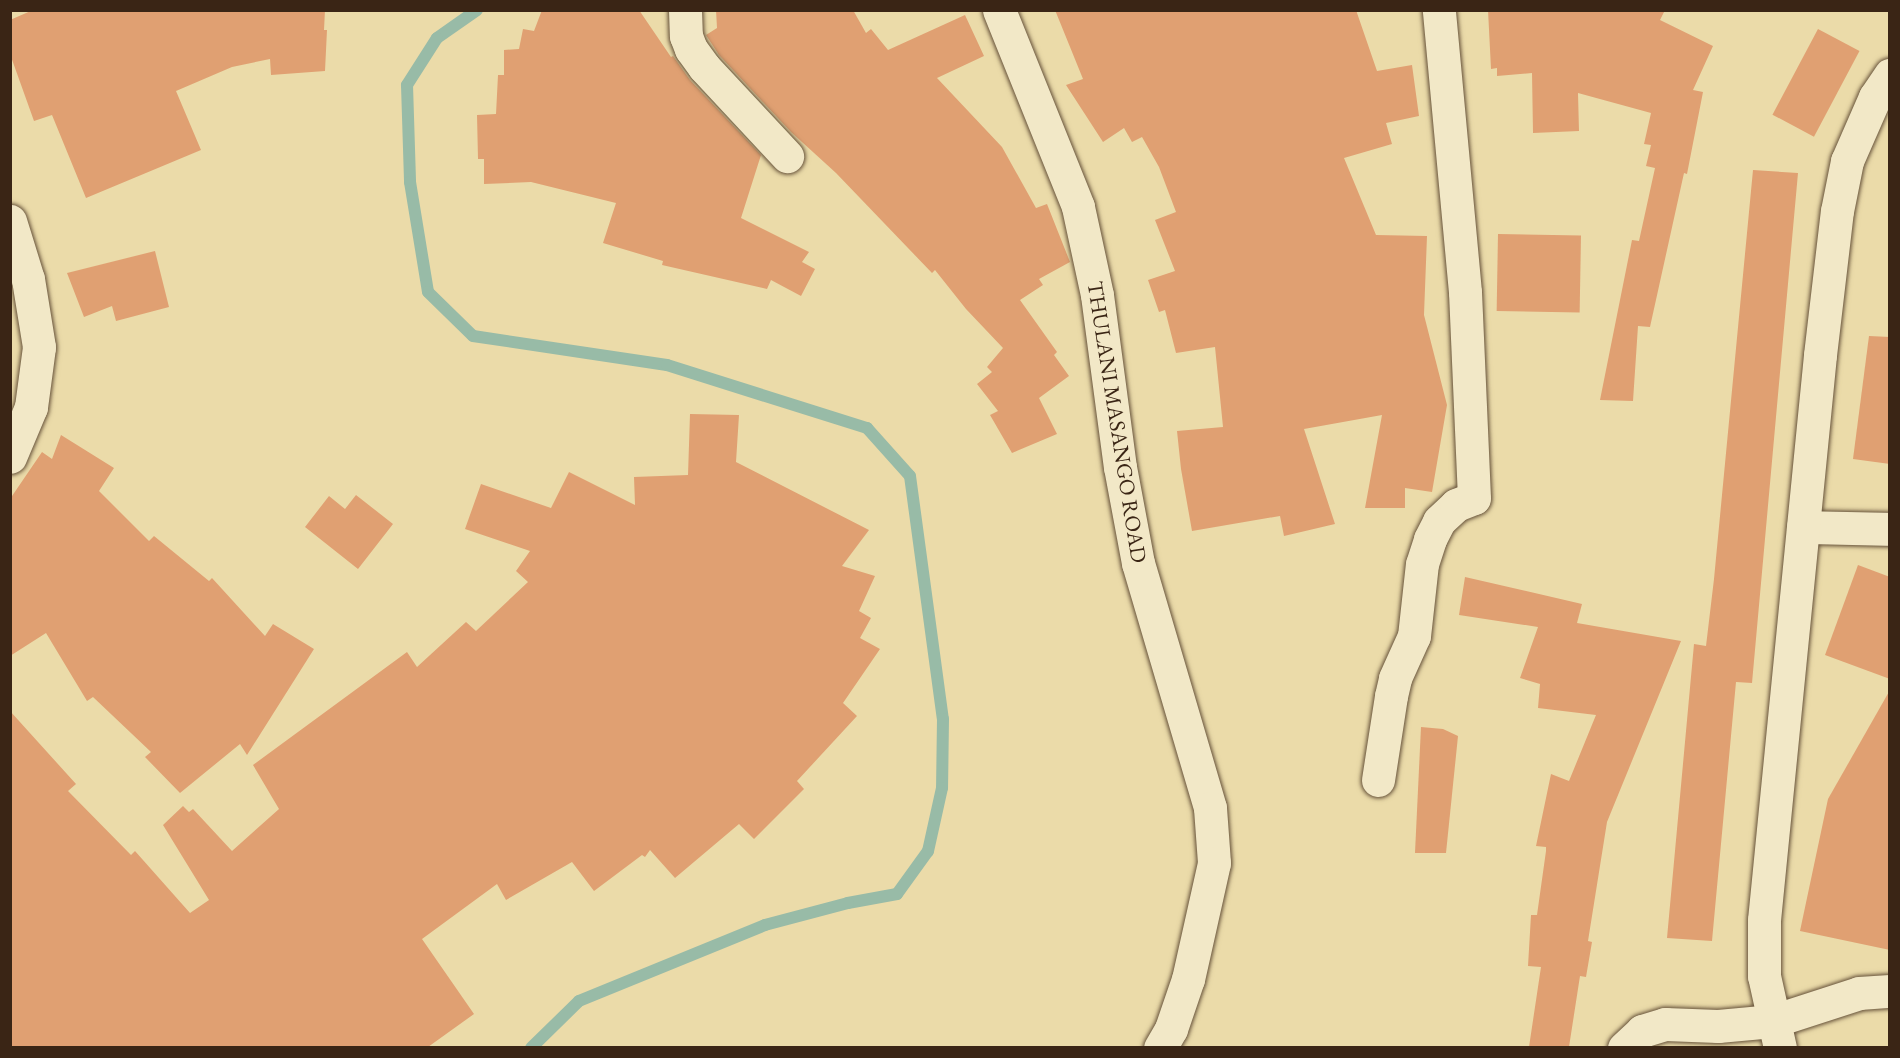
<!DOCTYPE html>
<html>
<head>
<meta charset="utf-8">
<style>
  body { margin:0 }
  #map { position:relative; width:1900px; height:1058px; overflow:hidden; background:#ebdba9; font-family:"EB Garamond",serif }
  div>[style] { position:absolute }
  .stream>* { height:12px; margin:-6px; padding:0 6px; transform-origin:6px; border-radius:6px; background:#98bba7 }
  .building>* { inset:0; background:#e0a072; transform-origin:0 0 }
  .roads { filter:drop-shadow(0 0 2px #66523a) drop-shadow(0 0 2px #66523a) }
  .minor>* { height:33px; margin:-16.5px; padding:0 16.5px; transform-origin:16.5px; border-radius:16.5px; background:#f2e8c7 }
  span { translate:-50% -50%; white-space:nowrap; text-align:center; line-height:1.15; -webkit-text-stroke:4.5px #f2e8c7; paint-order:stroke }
  .street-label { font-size:22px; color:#3a2515 }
  .frame { position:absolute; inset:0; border:12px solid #3a2515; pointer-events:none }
</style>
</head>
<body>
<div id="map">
  <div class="stream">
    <div style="left:477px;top:10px;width:49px;rotate:145deg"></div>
    <div style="left:437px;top:38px;width:56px;rotate:122.6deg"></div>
    <div style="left:407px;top:85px;width:97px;rotate:88.2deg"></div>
    <div style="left:410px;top:182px;width:111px;rotate:80.7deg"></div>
    <div style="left:428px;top:292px;width:63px;rotate:44.4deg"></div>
    <div style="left:473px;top:336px;width:196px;rotate:8.5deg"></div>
    <div style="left:667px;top:365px;width:210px;rotate:17.5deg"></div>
    <div style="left:867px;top:428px;width:64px;rotate:48.1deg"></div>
    <div style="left:910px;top:476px;width:245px;rotate:82.3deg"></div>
    <div style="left:943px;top:719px;width:69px;rotate:90.8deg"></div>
    <div style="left:942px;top:788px;width:65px;rotate:102.5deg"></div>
    <div style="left:928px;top:851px;width:53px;rotate:125.8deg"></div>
    <div style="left:897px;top:894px;width:50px;rotate:169.6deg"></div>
    <div style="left:848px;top:903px;width:86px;rotate:165.2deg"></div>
    <div style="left:765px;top:925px;width:201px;rotate:157.8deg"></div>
    <div style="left:579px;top:1001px;width:67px;rotate:135.6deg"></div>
  </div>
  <div class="building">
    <div style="clip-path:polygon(33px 10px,325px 10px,324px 30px,327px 30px,325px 71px,271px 75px,270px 59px,232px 67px,176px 91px,201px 150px,86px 198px,52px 115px,34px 121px,10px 54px,10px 20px)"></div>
    <div style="clip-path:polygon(542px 10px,639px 10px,671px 57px,673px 56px,690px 80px,761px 155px,741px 218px,809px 252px,802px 262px,815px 269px,801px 296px,771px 280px,767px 289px,662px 265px,663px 261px,603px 243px,616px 203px,531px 182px,484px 184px,484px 159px,478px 159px,477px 115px,496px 114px,498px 75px,504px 75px,504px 50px,519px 49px,523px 29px,534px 31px)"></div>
    <div style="clip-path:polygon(716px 10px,853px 10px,866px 33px,871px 29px,888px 50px,965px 15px,984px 56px,937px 78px,1002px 147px,1036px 208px,1047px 204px,1070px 262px,1039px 279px,1043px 285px,1020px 300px,1057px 352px,1054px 355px,1069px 376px,1039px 398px,1057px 434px,1012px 453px,990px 415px,998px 411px,977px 384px,992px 372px,987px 367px,1003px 348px,966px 309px,935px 270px,932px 273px,836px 173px,791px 132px,719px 55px,706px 35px,717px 28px)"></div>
    <div style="clip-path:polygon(1055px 10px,1356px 10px,1377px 71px,1412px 65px,1419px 116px,1386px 123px,1392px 144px,1344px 158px,1376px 235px,1427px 236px,1424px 315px,1447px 405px,1432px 492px,1405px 488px,1405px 508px,1365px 508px,1382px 415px,1304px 429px,1335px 524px,1284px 536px,1280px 516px,1192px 531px,1181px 469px,1177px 431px,1223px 427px,1215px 347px,1176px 353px,1165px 310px,1159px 312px,1148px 280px,1175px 271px,1155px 220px,1176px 212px,1159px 167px,1142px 137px,1132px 142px,1124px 128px,1103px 142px,1066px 85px,1083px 79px)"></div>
    <div style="clip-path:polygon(1488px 10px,1665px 10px,1660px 20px,1713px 46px,1693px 90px,1703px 92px,1687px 174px,1684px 173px,1650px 327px,1638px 326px,1633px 401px,1600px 400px,1632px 240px,1639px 241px,1655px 168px,1646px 166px,1651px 145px,1644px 144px,1651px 113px,1578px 93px,1579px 131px,1533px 133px,1532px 73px,1497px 76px,1497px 68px,1491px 69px)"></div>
    <div style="left:1818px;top:29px;width:47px;height:97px;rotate:28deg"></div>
    <div style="clip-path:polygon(1753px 170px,1798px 173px,1752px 683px,1736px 682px,1712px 941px,1667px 938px,1694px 644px,1706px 646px,1714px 579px)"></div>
    <div style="left:1498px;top:234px;width:83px;height:77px;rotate:1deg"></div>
    <div style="clip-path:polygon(155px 251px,169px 307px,116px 321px,112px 306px,84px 317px,67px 273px)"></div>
    <div style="clip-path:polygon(1869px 336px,1890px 337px,1890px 464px,1853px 459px)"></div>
    <div style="clip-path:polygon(690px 414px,739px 415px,736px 462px,869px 530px,842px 566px,875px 576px,859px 611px,871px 618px,860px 638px,880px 649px,843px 703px,857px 716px,797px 781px,804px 789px,754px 839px,739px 824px,675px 878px,650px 850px,645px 857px,642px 855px,594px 891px,572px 862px,506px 900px,497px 884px,422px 939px,474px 1014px,428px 1047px,10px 1047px,10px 711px,76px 784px,68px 791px,131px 855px,135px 851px,190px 913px,209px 900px,163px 825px,183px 806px,189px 812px,193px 809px,232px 851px,279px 809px,253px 765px,407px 652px,417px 667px,466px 622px,476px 631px,528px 582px,516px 571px,530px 551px,465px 529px,481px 484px,551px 508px,569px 472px,635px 505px,634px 477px,688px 475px)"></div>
    <div style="clip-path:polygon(61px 435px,114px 468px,99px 491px,149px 541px,154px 536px,209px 581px,212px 578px,265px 636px,273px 624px,314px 649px,247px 755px,240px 744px,180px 793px,145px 757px,151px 752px,93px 697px,87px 701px,46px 633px,10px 656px,10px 499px,42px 452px,52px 459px)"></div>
    <div style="clip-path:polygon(356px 495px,393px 524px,358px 569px,305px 527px,329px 496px,345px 509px)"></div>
    <div style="clip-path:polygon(1858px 565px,1890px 577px,1890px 679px,1825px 655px)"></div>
    <div style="clip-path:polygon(1465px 577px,1582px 604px,1577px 623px,1681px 641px,1607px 822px,1588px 941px,1592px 942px,1586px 977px,1580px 976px,1569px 1047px,1529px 1047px,1541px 967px,1528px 966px,1531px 915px,1537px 915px,1546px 851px,1546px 847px,1536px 846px,1551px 774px,1569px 781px,1596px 715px,1538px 708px,1540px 684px,1520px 678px,1538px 627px,1459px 615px)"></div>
    <div style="clip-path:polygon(1890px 690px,1890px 950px,1800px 931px,1828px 799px)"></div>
    <div style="clip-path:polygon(1421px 727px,1443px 729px,1458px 736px,1446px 853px,1415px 853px)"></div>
  </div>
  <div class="roads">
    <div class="minor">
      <div style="left:685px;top:10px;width:26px;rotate:88deg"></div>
      <div style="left:686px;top:36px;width:14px;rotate:69deg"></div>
      <div style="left:691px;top:49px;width:22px;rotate:54deg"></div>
      <div style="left:704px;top:67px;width:122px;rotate:47deg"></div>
      <div style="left:999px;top:10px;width:212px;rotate:68.1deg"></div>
      <div style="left:1078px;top:207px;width:90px;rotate:77.8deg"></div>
      <div style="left:1097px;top:295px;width:174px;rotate:82.4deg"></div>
      <div style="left:1120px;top:467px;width:98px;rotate:79.4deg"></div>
      <div style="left:1138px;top:563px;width:255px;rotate:73.6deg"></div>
      <div style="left:1210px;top:808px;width:55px;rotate:85.8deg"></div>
      <div style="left:1214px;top:863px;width:119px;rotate:102.6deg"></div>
      <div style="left:1188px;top:979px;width:53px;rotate:108.8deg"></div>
      <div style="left:1171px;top:1029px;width:22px;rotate:120deg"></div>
      <div style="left:10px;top:221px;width:61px;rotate:72.8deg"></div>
      <div style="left:28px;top:279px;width:69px;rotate:80.8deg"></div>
      <div style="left:39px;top:347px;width:61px;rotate:97.6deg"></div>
      <div style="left:31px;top:407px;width:54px;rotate:112.8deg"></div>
      <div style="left:1803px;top:527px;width:87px;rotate:1.3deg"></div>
      <div style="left:1378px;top:780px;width:85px;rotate:-81.2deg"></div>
      <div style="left:1391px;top:696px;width:18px;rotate:-77deg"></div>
      <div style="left:1395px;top:678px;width:46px;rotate:-65.7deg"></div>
      <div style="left:1414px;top:636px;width:72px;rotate:-83.7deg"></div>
      <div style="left:1422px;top:564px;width:26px;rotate:-72deg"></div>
      <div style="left:1430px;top:539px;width:20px;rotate:-63deg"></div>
      <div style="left:1439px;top:521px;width:23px;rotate:-43deg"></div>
      <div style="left:1456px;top:505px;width:19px;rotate:-21deg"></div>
      <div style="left:1474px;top:498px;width:206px;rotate:-92.5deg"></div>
      <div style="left:1465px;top:292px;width:283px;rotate:-95.3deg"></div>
      <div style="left:1624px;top:1048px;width:25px;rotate:-43deg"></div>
      <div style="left:1642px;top:1031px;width:24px;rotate:-17deg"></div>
      <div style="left:1665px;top:1024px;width:53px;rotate:2.2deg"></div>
      <div style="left:1718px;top:1026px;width:55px;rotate:-5.2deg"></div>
      <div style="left:1773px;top:1021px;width:90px;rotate:-18deg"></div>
      <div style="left:1859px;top:993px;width:31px;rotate:-4deg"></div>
      <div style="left:1780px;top:1048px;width:74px;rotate:-102.5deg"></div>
      <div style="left:1764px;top:976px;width:56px;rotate:-90deg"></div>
      <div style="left:1764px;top:920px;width:568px;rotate:-84.34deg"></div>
      <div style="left:1820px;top:355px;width:145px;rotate:-83.3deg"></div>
      <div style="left:1837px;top:211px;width:51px;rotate:-78.7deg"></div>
      <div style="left:1847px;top:161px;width:70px;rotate:-66.4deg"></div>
      <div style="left:1875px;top:97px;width:27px;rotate:-56deg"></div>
    </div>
  </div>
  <div class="street-label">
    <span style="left:1117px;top:422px;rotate:81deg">THULANI MASANGO ROAD</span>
  </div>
  <div class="frame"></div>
</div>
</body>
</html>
